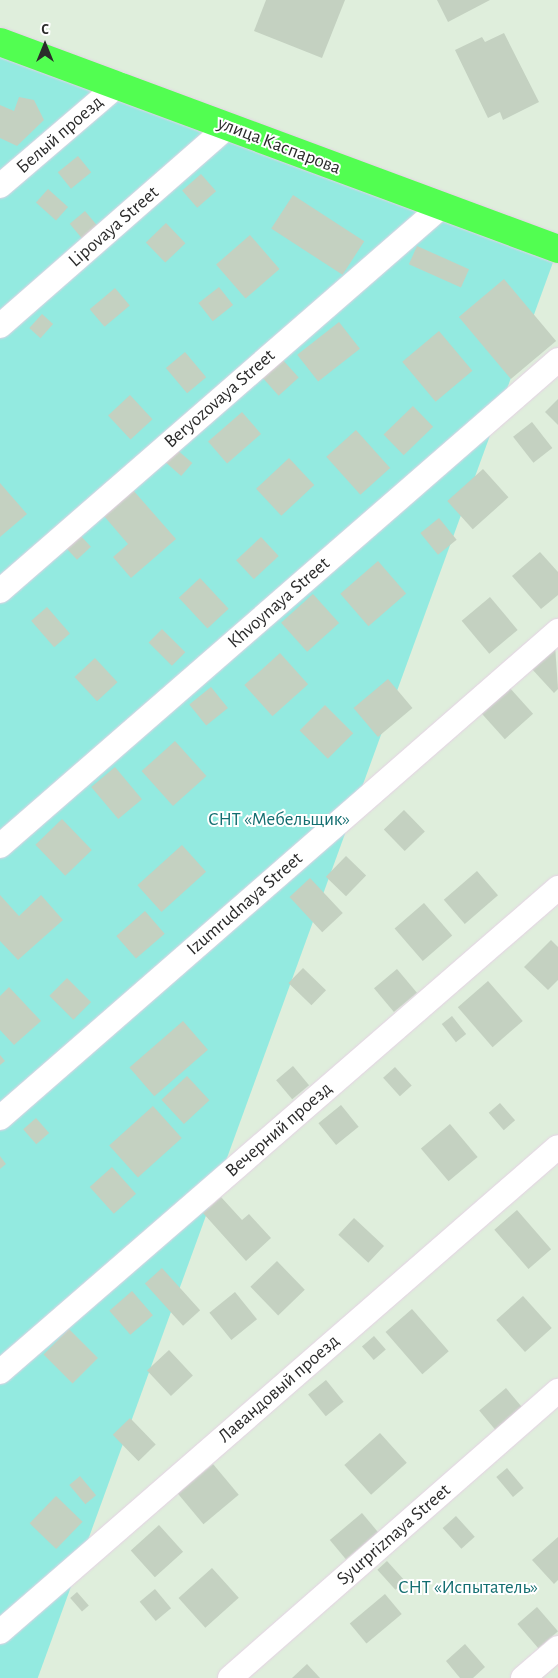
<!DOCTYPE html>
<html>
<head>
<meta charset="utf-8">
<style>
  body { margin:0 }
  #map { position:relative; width:558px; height:1678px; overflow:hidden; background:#dfeedc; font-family:"Alegreya Sans",sans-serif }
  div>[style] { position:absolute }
  .green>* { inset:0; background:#93eae0; transform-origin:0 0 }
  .building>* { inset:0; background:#c4d1c1; transform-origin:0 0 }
  .roads { filter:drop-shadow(0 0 1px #e5d1e4) drop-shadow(0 0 1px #e5d1e4) }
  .minor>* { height:24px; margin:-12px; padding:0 12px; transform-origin:12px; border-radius:12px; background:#fff }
  .primary>* { height:28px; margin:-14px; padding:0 14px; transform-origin:14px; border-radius:14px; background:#52fe51 }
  span { translate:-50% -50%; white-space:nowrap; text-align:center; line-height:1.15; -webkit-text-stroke:4px #fff; paint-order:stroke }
  .street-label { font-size:19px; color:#2b2b2b }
  .park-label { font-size:19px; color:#136e70 }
  .north { position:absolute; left:20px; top:20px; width:50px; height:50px; -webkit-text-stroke:4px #fff; paint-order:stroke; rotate:0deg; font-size:14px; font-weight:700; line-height:20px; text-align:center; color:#2b2b2b }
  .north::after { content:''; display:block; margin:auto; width:18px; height:22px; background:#2b2b2b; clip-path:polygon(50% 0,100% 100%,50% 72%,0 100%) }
</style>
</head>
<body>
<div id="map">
  <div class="green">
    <div style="left:0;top:42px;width:595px;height:1636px;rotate:20deg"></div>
  </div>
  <div class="building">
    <div style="clip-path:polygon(266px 0,345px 0,322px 58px,254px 31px)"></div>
    <div style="clip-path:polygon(437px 0,490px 0,448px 22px)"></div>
    <div style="clip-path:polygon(504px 33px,539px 102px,503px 120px,500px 112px,488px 118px,455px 50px,482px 37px,485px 42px)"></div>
    <div style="clip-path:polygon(19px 97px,34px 100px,44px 120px,17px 146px,0 138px,0 105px,14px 111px)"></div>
    <div style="left:78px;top:156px;width:21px;height:26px;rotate:51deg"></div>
    <div style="left:201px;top:174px;width:23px;height:25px;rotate:49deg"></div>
    <div style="left:48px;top:189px;width:27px;height:18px;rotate:42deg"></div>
    <div style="left:293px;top:195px;width:85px;height:40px;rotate:33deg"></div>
    <div style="left:85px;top:211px;width:25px;height:20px;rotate:50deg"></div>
    <div style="left:166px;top:223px;width:28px;height:28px;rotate:46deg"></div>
    <div style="left:250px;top:235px;width:45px;height:45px;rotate:49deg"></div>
    <div style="left:417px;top:246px;width:57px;height:20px;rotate:24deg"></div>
    <div style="left:504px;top:279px;width:81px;height:59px;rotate:50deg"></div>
    <div style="left:219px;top:287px;width:23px;height:26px;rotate:52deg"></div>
    <div style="left:115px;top:288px;width:23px;height:33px;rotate:50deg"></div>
    <div style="left:42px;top:314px;width:15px;height:19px;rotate:42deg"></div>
    <div style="left:339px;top:322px;width:34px;height:53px;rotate:52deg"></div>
    <div style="left:439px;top:331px;width:52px;height:48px;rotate:50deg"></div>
    <div style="left:185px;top:352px;width:33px;height:25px;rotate:50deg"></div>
    <div style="left:282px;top:359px;width:25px;height:27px;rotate:48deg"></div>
    <div style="left:130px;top:395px;width:33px;height:30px;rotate:47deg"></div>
    <div style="clip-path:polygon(558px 399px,558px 425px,545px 412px)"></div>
    <div style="left:413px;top:406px;width:29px;height:41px;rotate:46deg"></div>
    <div style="left:242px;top:412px;width:29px;height:45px;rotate:49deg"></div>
    <div style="left:532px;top:422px;width:33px;height:24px;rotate:52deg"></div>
    <div style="left:356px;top:430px;width:51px;height:40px;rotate:48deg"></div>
    <div style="left:175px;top:448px;width:23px;height:17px;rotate:41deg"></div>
    <div style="left:289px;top:458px;width:37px;height:45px;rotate:47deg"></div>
    <div style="left:483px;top:469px;width:38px;height:48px;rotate:48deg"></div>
    <div style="clip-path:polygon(0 483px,27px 514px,0 537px)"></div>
    <div style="clip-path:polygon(133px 490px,176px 539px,131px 578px,113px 557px,128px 544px,104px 516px)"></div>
    <div style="left:439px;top:518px;width:28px;height:24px;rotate:51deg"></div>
    <div style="left:80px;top:535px;width:16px;height:19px;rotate:47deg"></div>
    <div style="left:261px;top:537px;width:26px;height:34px;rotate:47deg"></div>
    <div style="clip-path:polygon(540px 552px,558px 572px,558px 595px,541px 609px,512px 576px)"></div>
    <div style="left:378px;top:561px;width:43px;height:50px;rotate:49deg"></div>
    <div style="left:200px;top:578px;width:42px;height:29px;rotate:47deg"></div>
    <div style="left:313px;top:594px;width:39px;height:43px;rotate:48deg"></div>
    <div style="left:490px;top:597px;width:43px;height:37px;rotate:50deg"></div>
    <div style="left:47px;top:607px;width:35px;height:21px;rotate:49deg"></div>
    <div style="left:162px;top:629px;width:33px;height:19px;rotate:45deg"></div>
    <div style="clip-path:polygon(555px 645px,558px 689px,554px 693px,531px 668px)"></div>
    <div style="left:280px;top:653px;width:42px;height:48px;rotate:48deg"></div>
    <div style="left:95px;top:658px;width:33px;height:28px;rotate:47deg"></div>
    <div style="left:388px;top:679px;width:38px;height:45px;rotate:50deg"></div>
    <div style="left:211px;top:687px;width:27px;height:28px;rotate:51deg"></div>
    <div style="left:509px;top:687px;width:36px;height:38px;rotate:48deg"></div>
    <div style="left:325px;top:705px;width:40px;height:36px;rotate:45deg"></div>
    <div style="left:175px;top:741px;width:47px;height:45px;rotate:48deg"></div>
    <div style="left:115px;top:767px;width:42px;height:31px;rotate:50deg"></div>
    <div style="left:404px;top:810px;width:30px;height:28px;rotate:46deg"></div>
    <div style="left:62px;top:819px;width:43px;height:37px;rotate:46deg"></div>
    <div style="left:182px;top:845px;width:36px;height:60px;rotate:48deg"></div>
    <div style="left:346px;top:856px;width:28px;height:29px;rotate:44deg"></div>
    <div style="left:477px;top:871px;width:32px;height:44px;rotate:49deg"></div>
    <div style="left:310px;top:878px;width:48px;height:28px;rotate:47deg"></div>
    <div style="clip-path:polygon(0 895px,19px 916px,41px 895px,63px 920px,18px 960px,0 941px)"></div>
    <div style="left:424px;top:903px;width:43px;height:39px;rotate:49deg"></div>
    <div style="left:145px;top:911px;width:30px;height:38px;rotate:49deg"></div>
    <div style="clip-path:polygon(551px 940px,558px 947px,558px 980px,548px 990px,524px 967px)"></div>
    <div style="left:303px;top:968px;width:32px;height:21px;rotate:44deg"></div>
    <div style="left:397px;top:969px;width:31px;height:30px;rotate:50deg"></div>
    <div style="left:67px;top:978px;width:34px;height:25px;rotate:45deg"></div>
    <div style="left:488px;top:981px;width:53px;height:40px;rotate:49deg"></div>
    <div style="clip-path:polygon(9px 987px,41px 1021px,14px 1045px,0 1030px,0 996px)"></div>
    <div style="left:452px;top:1016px;width:23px;height:13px;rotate:52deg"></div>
    <div style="left:183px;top:1021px;width:38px;height:71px;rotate:49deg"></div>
    <div style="clip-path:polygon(0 1055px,5px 1061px,0 1065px)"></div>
    <div style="left:293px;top:1066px;width:25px;height:22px;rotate:50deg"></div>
    <div style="left:395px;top:1067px;width:25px;height:16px;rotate:48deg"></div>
    <div style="left:187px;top:1076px;width:33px;height:35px;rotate:47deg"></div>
    <div style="left:500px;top:1103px;width:23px;height:15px;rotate:49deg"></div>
    <div style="left:341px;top:1105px;width:28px;height:29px;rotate:51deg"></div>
    <div style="left:153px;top:1106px;width:43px;height:59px;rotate:48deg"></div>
    <div style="left:36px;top:1118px;width:20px;height:17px;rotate:49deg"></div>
    <div style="left:450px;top:1124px;width:43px;height:38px;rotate:50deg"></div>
    <div style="clip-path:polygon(0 1156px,6px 1164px,0 1169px)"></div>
    <div style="left:112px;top:1167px;width:36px;height:30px;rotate:48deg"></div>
    <div style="clip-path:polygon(221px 1197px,242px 1220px,249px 1214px,271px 1238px,246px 1261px,203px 1213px)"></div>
    <div style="left:517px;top:1210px;width:52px;height:30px;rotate:49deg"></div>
    <div style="left:354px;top:1218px;width:41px;height:23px;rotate:43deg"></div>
    <div style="left:277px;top:1261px;width:40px;height:37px;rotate:46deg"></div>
    <div style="left:162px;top:1268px;width:57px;height:23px;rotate:48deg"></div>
    <div style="left:132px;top:1291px;width:32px;height:30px;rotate:49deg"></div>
    <div style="left:235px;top:1292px;width:35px;height:33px;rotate:51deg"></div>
    <div style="left:523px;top:1296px;width:43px;height:36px;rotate:48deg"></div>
    <div style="left:412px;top:1309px;width:56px;height:35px;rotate:49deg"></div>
    <div style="left:69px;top:1329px;width:41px;height:36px;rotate:45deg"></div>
    <div style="left:374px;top:1336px;width:18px;height:16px;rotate:49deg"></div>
    <div style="left:169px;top:1350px;width:35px;height:30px;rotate:47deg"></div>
    <div style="left:326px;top:1380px;width:28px;height:23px;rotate:51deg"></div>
    <div style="left:506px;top:1388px;width:25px;height:35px;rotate:50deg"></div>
    <div style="left:130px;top:1418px;width:37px;height:24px;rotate:46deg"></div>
    <div style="left:380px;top:1433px;width:40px;height:48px;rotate:48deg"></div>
    <div style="left:213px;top:1464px;width:40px;height:46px;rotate:50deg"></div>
    <div style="left:507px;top:1468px;width:26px;height:14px;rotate:50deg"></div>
    <div style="left:80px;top:1476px;width:25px;height:14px;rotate:50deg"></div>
    <div style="left:56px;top:1496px;width:37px;height:38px;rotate:44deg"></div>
    <div style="left:362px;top:1513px;width:25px;height:42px;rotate:50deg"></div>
    <div style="left:456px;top:1516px;width:28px;height:18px;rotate:48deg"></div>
    <div style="left:159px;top:1525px;width:36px;height:38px;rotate:48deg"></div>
    <div style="clip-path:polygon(558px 1537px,558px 1580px,554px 1584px,532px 1560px)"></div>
    <div style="left:387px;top:1561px;width:27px;height:13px;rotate:48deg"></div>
    <div style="left:212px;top:1568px;width:40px;height:45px;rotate:48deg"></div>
    <div style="left:155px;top:1589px;width:25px;height:20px;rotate:50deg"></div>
    <div style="left:77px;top:1592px;width:18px;height:9px;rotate:49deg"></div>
    <div style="left:385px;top:1594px;width:26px;height:46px;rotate:50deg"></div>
    <div style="left:537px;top:1607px;width:32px;height:26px;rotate:49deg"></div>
    <div style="clip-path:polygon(465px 1644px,485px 1667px,473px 1678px,460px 1678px,446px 1661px)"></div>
    <div style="clip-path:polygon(307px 1664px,320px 1678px,292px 1678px)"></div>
  </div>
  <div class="roads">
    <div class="minor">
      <div style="left:0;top:186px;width:157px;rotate:-40.6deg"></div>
      <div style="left:0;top:326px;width:302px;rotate:-41.2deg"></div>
      <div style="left:0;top:591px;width:585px;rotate:-41.05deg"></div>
      <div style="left:0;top:846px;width:740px;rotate:-41.05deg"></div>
      <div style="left:0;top:1118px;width:741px;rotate:-41.11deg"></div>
      <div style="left:0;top:1372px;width:739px;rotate:-40.94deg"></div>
      <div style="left:0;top:1632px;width:739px;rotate:-41deg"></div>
      <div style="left:230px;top:1678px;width:436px;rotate:-41.2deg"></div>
      <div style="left:523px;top:1678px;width:46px;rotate:-40.6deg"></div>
    </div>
    <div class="primary">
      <div style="left:0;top:42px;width:595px;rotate:20.35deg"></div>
    </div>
  </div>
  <div class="street-label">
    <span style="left:60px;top:135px;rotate:-41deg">Белый проезд</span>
    <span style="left:279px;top:146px;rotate:21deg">улица Каспарова</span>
    <span style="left:114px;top:227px;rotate:-41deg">Lipovaya Street</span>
    <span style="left:220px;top:399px;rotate:-41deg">Beryozovaya Street</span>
    <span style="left:279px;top:603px;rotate:-41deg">Khvoynaya Street</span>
    <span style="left:245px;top:904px;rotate:-41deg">Izumrudnaya Street</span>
    <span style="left:279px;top:1130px;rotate:-41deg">Вечерний проезд</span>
    <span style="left:279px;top:1389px;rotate:-41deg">Лавандовый проезд</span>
    <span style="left:394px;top:1535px;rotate:-41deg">Syurpriznaya Street</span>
  </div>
  <div class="park-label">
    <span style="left:279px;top:820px">СНТ «Мебельщик»</span>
    <span style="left:468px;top:1588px">СНТ «Испытатель»</span>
  </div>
  <div class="north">С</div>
</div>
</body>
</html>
